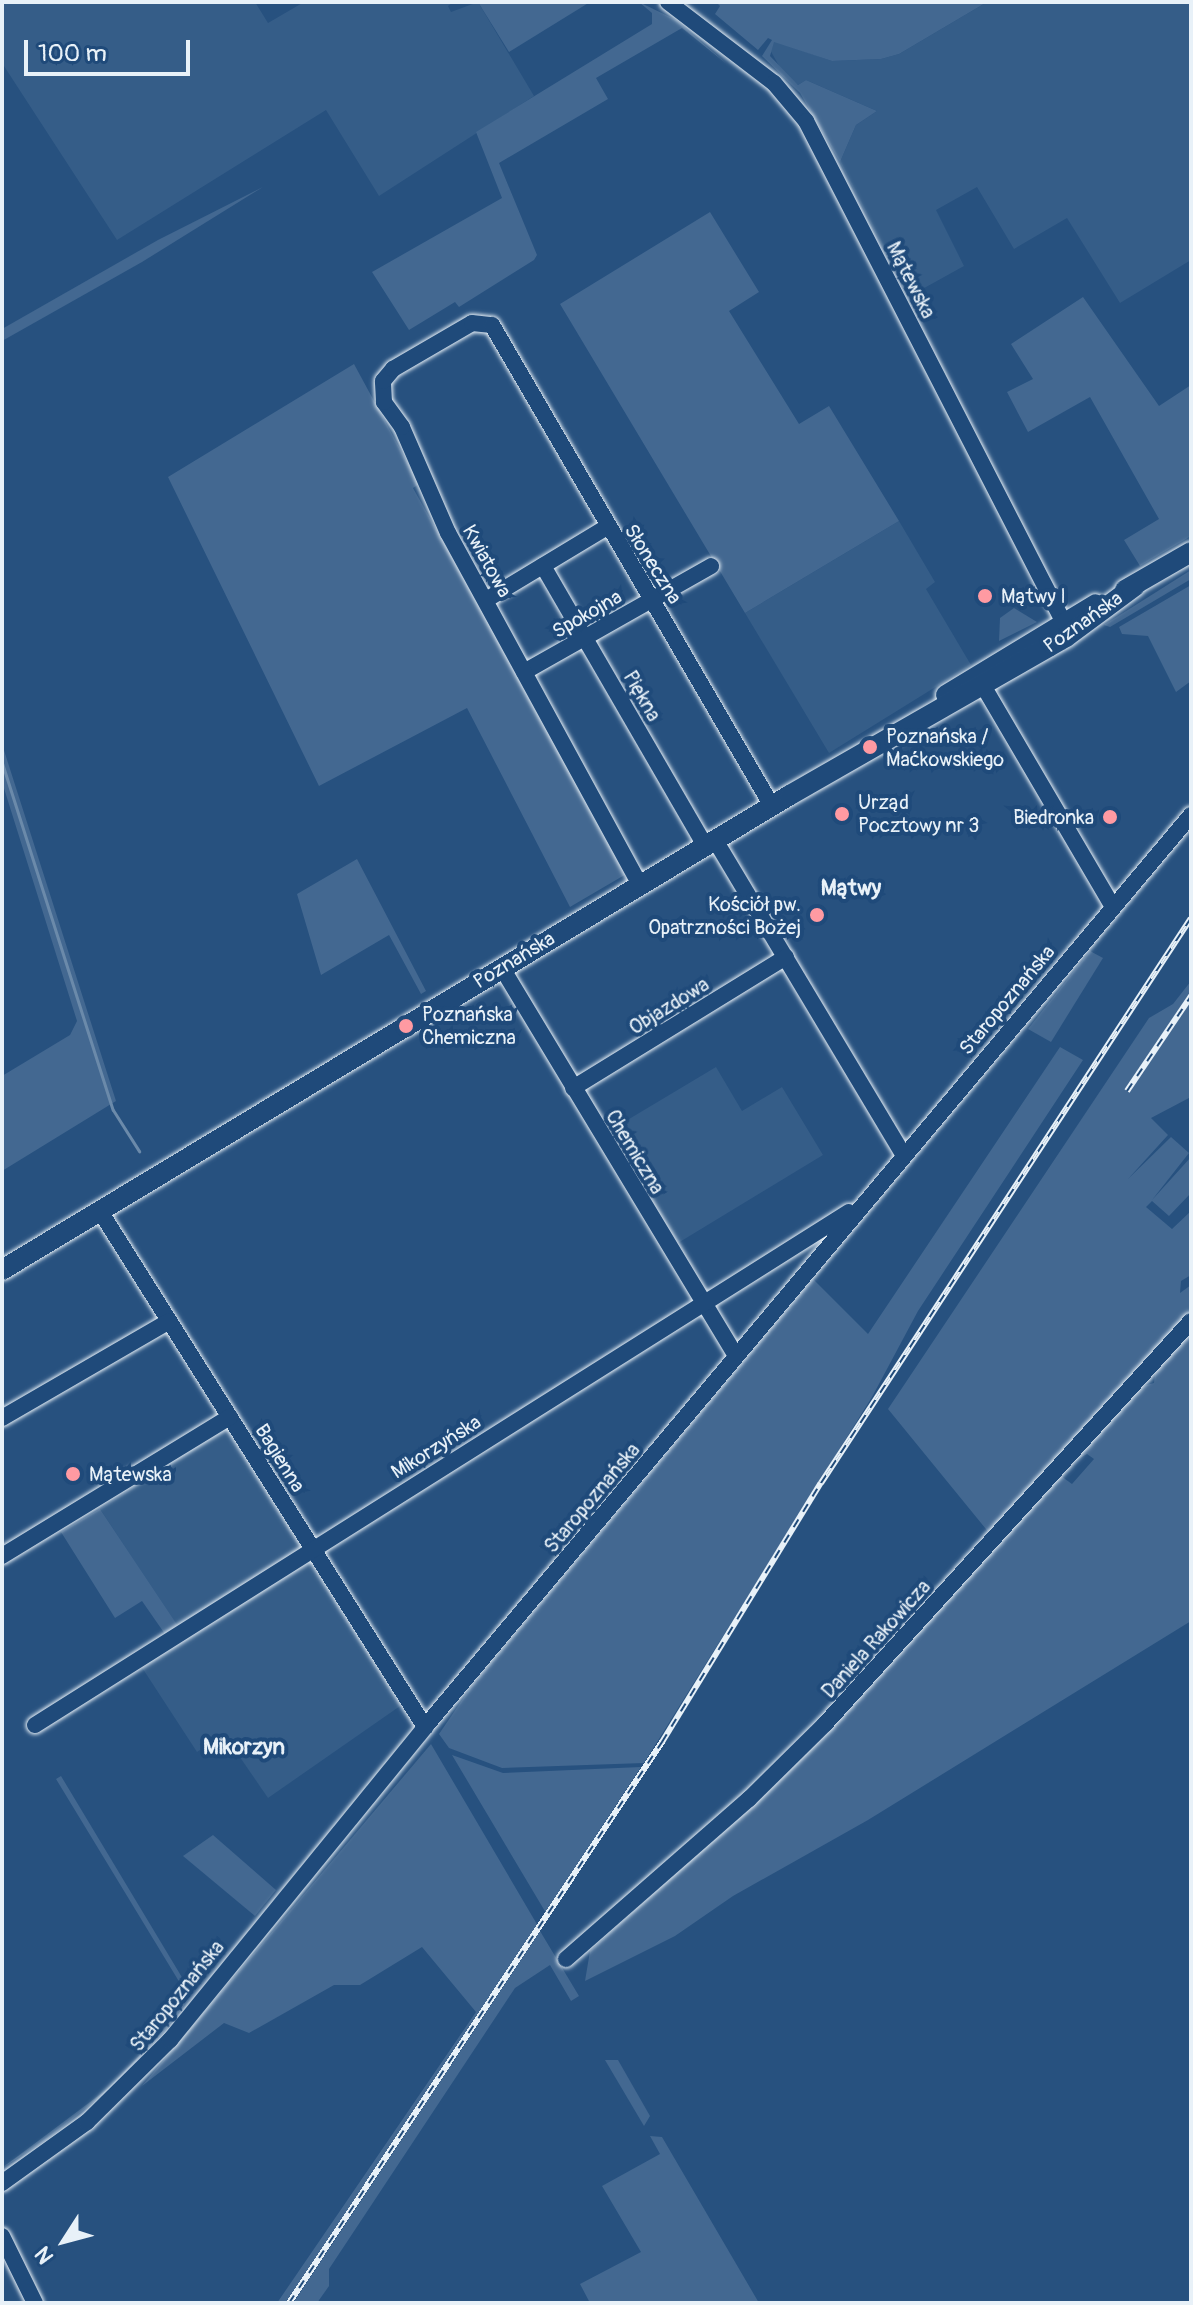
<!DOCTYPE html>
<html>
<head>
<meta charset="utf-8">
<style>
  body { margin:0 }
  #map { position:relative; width:1193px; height:2305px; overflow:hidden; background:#27517f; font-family:Pangolin,sans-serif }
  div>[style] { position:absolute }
  .built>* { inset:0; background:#355d88 }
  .green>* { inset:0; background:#436891 }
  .stream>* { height:3px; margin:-1.5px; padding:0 1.5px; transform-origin:1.5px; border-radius:1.5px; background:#6b8aaa }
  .roads { filter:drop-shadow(0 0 2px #e8f1f8) drop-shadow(0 0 2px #e8f1f8) }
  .minor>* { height:16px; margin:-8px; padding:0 8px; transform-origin:8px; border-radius:8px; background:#1f4a7a }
  .major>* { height:20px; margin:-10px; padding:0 10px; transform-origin:10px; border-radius:10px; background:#1f4a7a }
  .rail>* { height:6px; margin-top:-3px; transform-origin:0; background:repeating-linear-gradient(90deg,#1f4a7a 0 9px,#e8f1f8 0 18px); box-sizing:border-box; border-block:2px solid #e8f1f8 }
  .dots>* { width:22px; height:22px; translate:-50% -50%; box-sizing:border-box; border:4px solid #1f4a7a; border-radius:50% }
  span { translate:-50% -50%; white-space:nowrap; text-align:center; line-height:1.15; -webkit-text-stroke:8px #1f4a7a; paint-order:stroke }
  .street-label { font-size:20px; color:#e8f1f8 }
  .poi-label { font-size:20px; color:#e8f1f8 }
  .left { translate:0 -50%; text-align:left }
  .right { translate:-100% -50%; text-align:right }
  .neighbourhood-label { font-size:22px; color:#e8f1f8; font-weight:700 }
  .frame { position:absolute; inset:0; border:4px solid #e8f1f8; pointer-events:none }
  .north { position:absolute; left:24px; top:2201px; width:80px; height:80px; -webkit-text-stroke:6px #1f4a7a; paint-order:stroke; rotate:234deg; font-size:22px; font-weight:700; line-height:32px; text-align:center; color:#e8f1f8 }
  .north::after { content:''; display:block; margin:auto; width:28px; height:36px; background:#e8f1f8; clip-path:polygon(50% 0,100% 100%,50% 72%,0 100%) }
  .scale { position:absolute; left:24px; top:40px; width:166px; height:36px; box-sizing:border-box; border:4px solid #e8f1f8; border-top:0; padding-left:10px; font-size:24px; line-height:28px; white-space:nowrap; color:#e8f1f8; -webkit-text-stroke:6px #1f4a7a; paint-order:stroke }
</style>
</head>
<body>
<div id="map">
  <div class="built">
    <div style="clip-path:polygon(2px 2px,255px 2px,268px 23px,304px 2px,453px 2px,448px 6px,451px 12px,478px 2px,534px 96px,379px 196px,326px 110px,117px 240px,2px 63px)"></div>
    <div style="clip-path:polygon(987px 2px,1191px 2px,1191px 260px,1120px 303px,1067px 218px,1014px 249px,977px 187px,936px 210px,964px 266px,908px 297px,840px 162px,856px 125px,877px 111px,806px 80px,798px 85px,783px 73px,769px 48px,774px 41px,832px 61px,881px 59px,899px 54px)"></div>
    <div style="clip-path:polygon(899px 521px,935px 582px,926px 589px,971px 665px,829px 753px,745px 613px)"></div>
    <div style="clip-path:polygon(716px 1067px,742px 1111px,782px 1087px,823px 1155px,678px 1243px,609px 1131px)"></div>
    <div style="clip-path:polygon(228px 1425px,403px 1704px,268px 1798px,224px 1734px,197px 1752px,141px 1666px,185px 1637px,100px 1509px)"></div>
  </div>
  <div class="green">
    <div style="clip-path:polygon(478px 2px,590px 2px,509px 52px)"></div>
    <div style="clip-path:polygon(639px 2px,676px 20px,728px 65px,682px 28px,596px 78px,608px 99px,499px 163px,537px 255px,534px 260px,459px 307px,455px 302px,409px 330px,372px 272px,502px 198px,476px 132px,652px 24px,652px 13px)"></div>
    <div style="clip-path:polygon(716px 2px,987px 2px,899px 54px,881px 59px,832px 61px,774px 42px,770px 56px,798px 85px,806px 80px,877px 111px,856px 125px,840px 162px,800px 93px,762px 56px,772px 40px,768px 38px,758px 50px,715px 14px,720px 6px)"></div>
    <div style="clip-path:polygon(263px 187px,142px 262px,2px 341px,2px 329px,158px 240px)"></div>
    <div style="clip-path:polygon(710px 212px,759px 292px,729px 311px,799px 424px,829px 406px,899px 521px,745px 613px,560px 304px)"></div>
    <div style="clip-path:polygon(1083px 297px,1159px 406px,1191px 385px,1191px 536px,1140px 566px,1124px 540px,1159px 519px,1090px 397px,1028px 432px,1007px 392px,1033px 379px,1011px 344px)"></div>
    <div style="clip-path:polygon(354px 364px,419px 484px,413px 488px,628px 873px,570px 907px,467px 708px,319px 786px,168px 477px)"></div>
    <div style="clip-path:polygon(1191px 570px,1191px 579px,1110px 627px,1104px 625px)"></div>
    <div style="clip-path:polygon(1191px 585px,1191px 681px,1176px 692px,1148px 636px,1122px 634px,1119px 627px)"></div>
    <div style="clip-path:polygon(1014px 608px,1037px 622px,999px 641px,1000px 618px)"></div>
    <div style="clip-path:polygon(2px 744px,116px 1101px,2px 1171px,2px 1076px,70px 1035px,77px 1021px,2px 782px)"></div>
    <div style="clip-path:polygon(357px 859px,426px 991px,421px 994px,389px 935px,321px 975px,297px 894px)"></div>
    <div style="clip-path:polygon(1090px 951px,1103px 958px,1051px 1042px,1028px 1029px)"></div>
    <div style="clip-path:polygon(1191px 981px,1189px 1098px,1151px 1118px,1168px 1135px,1128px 1179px,1171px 1137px,1189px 1153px,1152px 1200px,1191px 1157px,1191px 1193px,1169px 1216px,1152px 1201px,1146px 1207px,1172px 1229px,1191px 1211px,1191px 1275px,1181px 1281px,1180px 1293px,1191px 1285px,1191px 1312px,990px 1534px,888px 1409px,1149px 1018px,1173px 1004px)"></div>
    <div style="clip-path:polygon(1060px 1047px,1083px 1060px,918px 1311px,872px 1397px,644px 1763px,502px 1768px,449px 1748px,439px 1734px,471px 1687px,813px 1279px,868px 1334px)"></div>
    <div style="clip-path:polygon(1191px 1331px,1191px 1621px,868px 1820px,733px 1896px,675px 1936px,585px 1981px,590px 1951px,789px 1771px,1061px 1476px,1072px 1484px,1094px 1459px,1087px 1454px,1073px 1462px,1143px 1386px,1154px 1383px,1155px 1373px)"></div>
    <div style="clip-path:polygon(100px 1509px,180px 1629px,167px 1637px,142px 1601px,115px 1618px,61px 1532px)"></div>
    <div style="clip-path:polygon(431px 1744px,538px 1926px,327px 2247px,285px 2303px,277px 2303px,476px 2012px,422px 1947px,360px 1985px,334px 1985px,249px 2033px,224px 2023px,142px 2086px)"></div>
    <div style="clip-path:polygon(452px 1755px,503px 1773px,641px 1767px,546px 1913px)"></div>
    <div style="clip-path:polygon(61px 1776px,192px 1994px,164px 2032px,110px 2089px,46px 2140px,2px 2168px,110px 2087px,163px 2030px,186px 1993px,56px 1779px)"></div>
    <div style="clip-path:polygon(213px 1835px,276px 1890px,255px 1916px,183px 1856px)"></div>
    <div style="clip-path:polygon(540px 1931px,579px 1996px,571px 2001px,550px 1965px,515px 1988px,329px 2269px,329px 2286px,317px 2303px,293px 2303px)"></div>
    <div style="clip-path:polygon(605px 2060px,618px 2060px,650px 2116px,644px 2126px)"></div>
    <div style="clip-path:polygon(650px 2136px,662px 2137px,759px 2303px,590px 2303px,580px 2284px,641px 2252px,602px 2186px,660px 2154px)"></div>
  </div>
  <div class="stream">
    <div style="left:2px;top:763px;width:364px;rotate:72.3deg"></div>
    <div style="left:113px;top:1110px;width:49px;rotate:57.6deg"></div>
  </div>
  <div class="roads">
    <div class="minor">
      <div style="left:668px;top:2px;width:133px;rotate:37.4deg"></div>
      <div style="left:774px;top:83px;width:50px;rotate:49.9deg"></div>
      <div style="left:806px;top:121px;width:562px;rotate:62.8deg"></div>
      <div style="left:1063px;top:621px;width:13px;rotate:13deg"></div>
      <div style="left:543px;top:566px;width:323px;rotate:59.9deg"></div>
      <div style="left:486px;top:600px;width:141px;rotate:-31.1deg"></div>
      <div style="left:524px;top:672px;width:215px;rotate:-29.5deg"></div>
      <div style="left:978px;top:677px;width:267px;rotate:59.6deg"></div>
      <div style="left:715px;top:840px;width:366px;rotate:59.1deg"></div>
      <div style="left:640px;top:885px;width:401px;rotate:-118.6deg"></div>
      <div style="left:448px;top:533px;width:116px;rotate:-113.5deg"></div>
      <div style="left:402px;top:427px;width:31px;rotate:-126deg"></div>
      <div style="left:384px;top:402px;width:21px;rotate:-93deg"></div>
      <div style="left:383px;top:381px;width:16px;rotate:-50deg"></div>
      <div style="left:393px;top:369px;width:91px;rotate:-30.2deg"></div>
      <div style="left:472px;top:323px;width:20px;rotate:6deg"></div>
      <div style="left:492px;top:325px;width:557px;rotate:59.8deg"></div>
      <div style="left:502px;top:968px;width:453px;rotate:58.9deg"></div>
      <div style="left:573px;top:1088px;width:250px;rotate:-31.6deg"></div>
      <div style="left:100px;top:1211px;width:610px;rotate:57.8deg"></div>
      <div style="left:2px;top:1418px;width:193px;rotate:-30.1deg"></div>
      <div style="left:2px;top:1556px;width:267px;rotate:-31.4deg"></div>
      <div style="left:35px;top:1725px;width:962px;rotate:-32.22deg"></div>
      <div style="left:566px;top:1959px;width:243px;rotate:-41.2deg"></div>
      <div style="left:749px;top:1799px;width:107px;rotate:-44.6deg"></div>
      <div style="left:825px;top:1724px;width:544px;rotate:-47.75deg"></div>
      <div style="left:2px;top:2183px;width:105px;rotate:-35.7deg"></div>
      <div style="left:87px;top:2122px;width:117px;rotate:-44.7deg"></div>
      <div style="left:170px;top:2040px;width:404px;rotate:-50.8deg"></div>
      <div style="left:425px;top:1727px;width:1191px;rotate:-49.97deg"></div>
      <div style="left:2px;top:2236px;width:75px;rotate:63.8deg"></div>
    </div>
    <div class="major">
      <div style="left:1125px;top:590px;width:76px;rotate:-29.9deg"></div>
      <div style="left:946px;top:695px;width:175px;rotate:-31.2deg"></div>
      <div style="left:2px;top:1270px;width:920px;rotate:-31.08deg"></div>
      <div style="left:790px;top:795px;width:318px;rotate:-29.8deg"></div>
      <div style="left:1066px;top:637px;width:86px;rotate:-36.5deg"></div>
    </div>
  </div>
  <div class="rail">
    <div style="left:1127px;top:1091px;width:115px;rotate:-56deg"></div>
    <div style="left:289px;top:2303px;width:674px;rotate:-56.38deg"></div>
    <div style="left:662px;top:1742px;width:304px;rotate:-58.5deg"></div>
    <div style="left:821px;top:1483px;width:675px;rotate:-56.78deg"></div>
  </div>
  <div class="dots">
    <div style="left:985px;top:596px;background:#ff9aa2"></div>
    <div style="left:870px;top:747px;background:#ff9aa2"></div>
    <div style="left:842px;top:814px;background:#ff9aa2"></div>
    <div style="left:1110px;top:817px;background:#ff9aa2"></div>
    <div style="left:817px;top:915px;background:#ff9aa2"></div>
    <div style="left:406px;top:1026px;background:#ff9aa2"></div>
    <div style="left:73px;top:1474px;background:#ff9aa2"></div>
  </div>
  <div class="street-label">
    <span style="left:911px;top:280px;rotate:63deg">Mątewska</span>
    <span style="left:487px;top:561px;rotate:61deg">Kwiatowa</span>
    <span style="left:653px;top:564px;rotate:58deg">Słoneczna</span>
    <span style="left:587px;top:614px;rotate:-30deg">Spokojna</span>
    <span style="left:1083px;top:622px;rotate:-35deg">Poznańska</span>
    <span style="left:642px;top:696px;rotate:60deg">Piękna</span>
    <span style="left:514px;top:960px;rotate:-31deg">Poznańska</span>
    <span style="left:1007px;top:1000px;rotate:-50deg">Staropoznańska</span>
    <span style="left:669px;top:1006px;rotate:-32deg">Objazdowa</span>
    <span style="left:635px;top:1152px;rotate:59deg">Chemiczna</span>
    <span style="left:436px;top:1447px;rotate:-32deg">Mikorzyńska</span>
    <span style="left:280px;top:1458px;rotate:58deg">Bagienna</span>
    <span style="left:592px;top:1498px;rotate:-50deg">Staropoznańska</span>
    <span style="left:876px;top:1639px;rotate:-48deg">Daniela Rakowicza</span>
    <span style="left:177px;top:1996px;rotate:-51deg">Staropoznańska</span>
  </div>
  <div class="poi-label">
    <span class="left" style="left:1001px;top:596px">Mątwy I</span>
    <span class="left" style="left:886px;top:748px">Poznańska /<br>Maćkowskiego</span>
    <span class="left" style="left:858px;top:814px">Urząd<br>Pocztowy nr 3</span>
    <span class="right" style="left:1094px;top:817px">Biedronka</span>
    <span class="right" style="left:801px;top:916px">Kościół pw.<br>Opatrzności Bożej</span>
    <span class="left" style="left:422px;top:1026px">Poznańska<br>Chemiczna</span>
    <span class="left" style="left:89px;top:1474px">Mątewska</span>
  </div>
  <div class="neighbourhood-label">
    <span style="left:851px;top:889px">Mątwy</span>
    <span style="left:244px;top:1748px">Mikorzyn</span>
  </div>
  <div class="frame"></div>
  <div class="north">N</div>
  <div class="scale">100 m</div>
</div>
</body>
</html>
